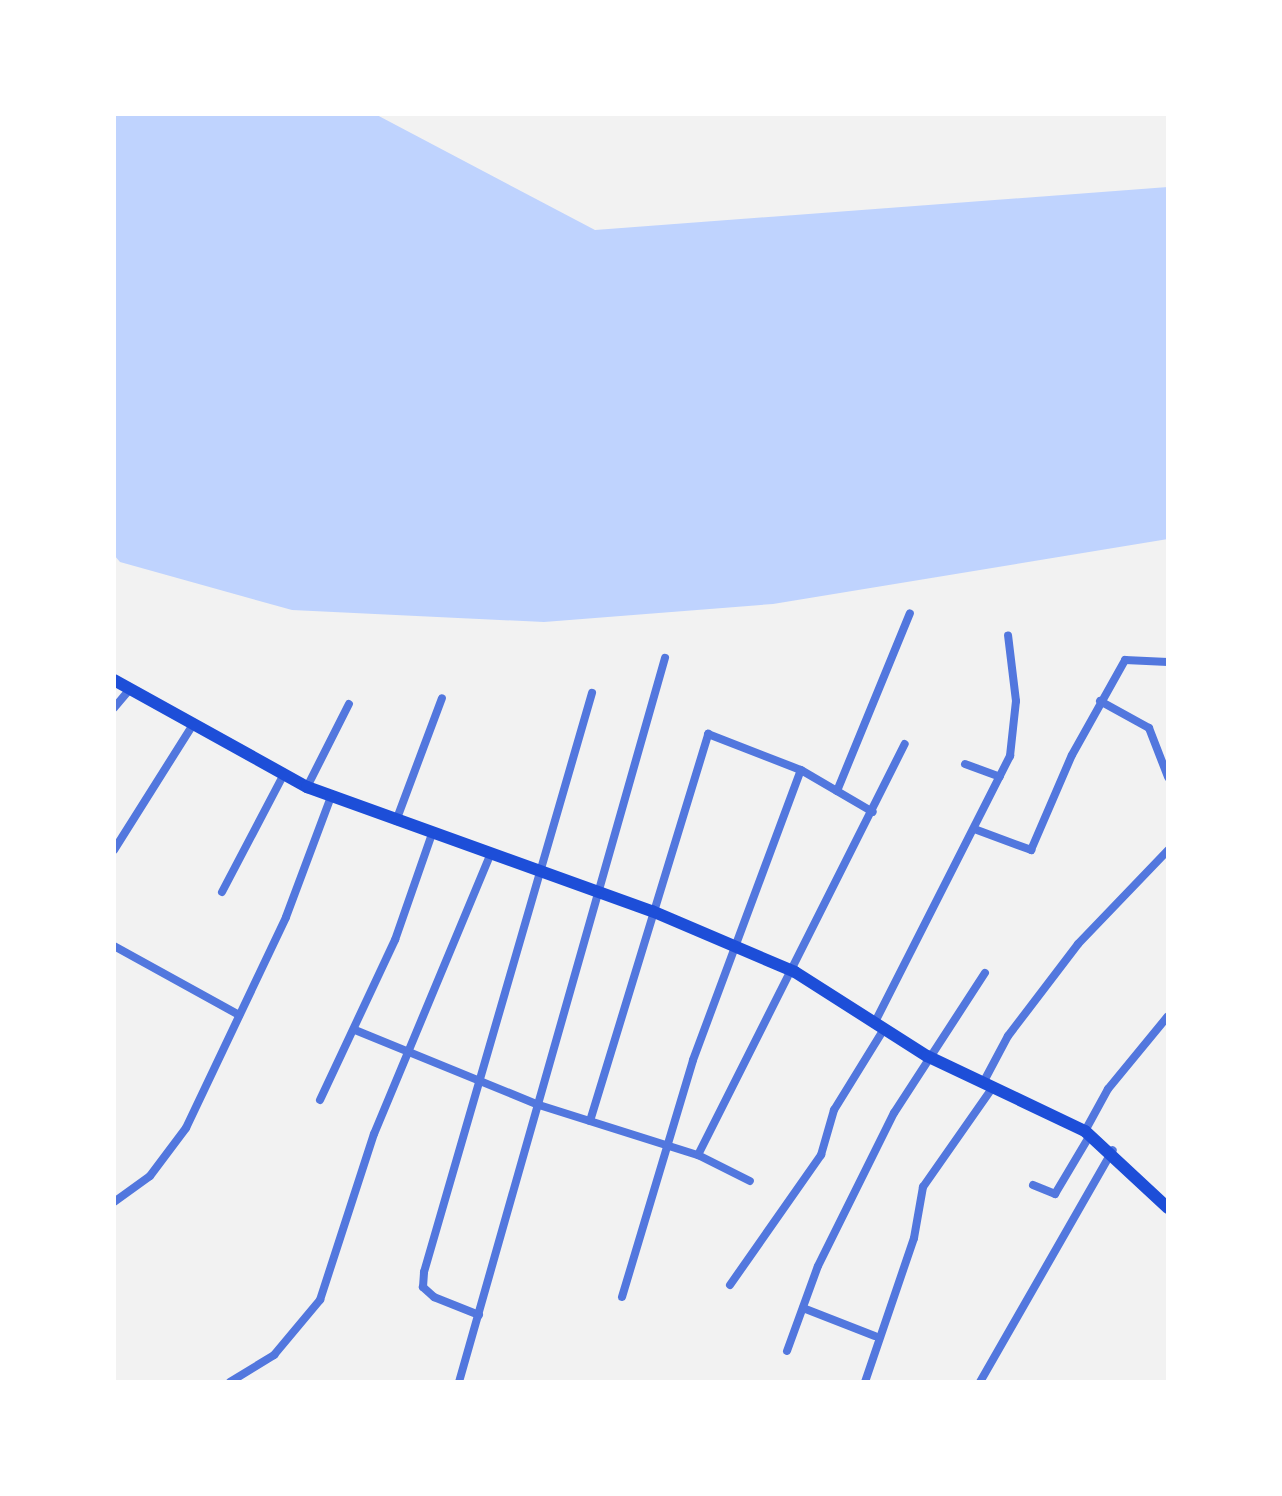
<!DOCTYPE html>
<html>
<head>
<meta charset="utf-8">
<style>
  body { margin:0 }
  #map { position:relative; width:1282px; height:1496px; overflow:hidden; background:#f2f2f2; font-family:Roboto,sans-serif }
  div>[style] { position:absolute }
  .water>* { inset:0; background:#bfd3fe }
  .minor>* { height:8px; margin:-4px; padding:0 4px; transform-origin:4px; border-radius:4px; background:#5277de }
  .secondary>* { height:12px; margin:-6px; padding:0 6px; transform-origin:6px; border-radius:6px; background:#1d4ed8 }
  span { translate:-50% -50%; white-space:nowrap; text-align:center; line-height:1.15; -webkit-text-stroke:6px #fff; paint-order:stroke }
  .frame { position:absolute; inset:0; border:116px solid #fff; pointer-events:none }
</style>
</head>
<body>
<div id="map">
  <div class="water">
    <div style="clip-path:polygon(114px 114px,375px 114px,595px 230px,1168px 187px,1168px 539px,773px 604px,544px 622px,292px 610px,120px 562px,114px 555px)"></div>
  </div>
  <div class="minor">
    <div style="left:1100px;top:701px;width:56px;rotate:28.9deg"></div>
    <div style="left:1149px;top:728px;width:53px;rotate:68.8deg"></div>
    <div style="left:114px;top:708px;width:25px;rotate:-50deg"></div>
    <div style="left:965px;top:764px;width:37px;rotate:20deg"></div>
    <div style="left:307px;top:787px;width:93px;rotate:-63.2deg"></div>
    <div style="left:837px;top:791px;width:192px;rotate:-67.7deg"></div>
    <div style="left:396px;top:821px;width:131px;rotate:-69.5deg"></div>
    <div style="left:977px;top:830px;width:58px;rotate:20.3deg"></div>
    <div style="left:1031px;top:850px;width:103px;rotate:-66.7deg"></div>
    <div style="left:1072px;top:755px;width:109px;rotate:-60.8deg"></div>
    <div style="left:1125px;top:660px;width:43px;rotate:2.7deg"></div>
    <div style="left:114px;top:850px;width:150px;rotate:-57.8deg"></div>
    <div style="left:222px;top:892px;width:131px;rotate:-62.3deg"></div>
    <div style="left:114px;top:946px;width:143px;rotate:28.9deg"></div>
    <div style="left:874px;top:1024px;width:301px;rotate:-63.1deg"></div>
    <div style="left:1010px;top:756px;width:55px;rotate:-83.8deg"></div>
    <div style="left:1016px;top:701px;width:66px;rotate:-96.9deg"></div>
    <div style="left:355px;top:1030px;width:199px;rotate:22.2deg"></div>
    <div style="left:539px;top:1105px;width:167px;rotate:17.5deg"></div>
    <div style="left:698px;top:1155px;width:58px;rotate:26.6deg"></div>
    <div style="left:983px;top:1083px;width:53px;rotate:-62deg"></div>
    <div style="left:1008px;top:1036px;width:116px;rotate:-52.7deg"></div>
    <div style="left:1078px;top:944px;width:130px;rotate:-46.2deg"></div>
    <div style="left:320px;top:1100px;width:177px;rotate:-64.9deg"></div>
    <div style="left:395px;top:940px;width:112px;rotate:-70.8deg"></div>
    <div style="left:590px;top:1121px;width:405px;rotate:-73deg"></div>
    <div style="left:708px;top:734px;width:100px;rotate:21.2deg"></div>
    <div style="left:801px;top:770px;width:83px;rotate:30.3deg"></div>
    <div style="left:1085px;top:1131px;width:48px;rotate:-61.3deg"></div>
    <div style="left:1108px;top:1089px;width:94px;rotate:-50.6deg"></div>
    <div style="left:698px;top:1155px;width:460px;rotate:-63.3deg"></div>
    <div style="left:1033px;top:1185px;width:24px;rotate:22deg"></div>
    <div style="left:1055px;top:1194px;width:69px;rotate:-59.3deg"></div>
    <div style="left:114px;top:1202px;width:44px;rotate:-35.8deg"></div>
    <div style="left:150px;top:1176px;width:60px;rotate:-53.1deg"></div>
    <div style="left:186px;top:1128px;width:233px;rotate:-64.6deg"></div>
    <div style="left:286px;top:917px;width:131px;rotate:-69.5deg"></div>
    <div style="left:730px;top:1285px;width:159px;rotate:-55deg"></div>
    <div style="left:821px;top:1155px;width:47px;rotate:-73.9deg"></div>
    <div style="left:834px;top:1110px;width:95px;rotate:-58.3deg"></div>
    <div style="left:622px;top:1297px;width:247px;rotate:-73.3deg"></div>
    <div style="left:693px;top:1060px;width:309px;rotate:-69.6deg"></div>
    <div style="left:803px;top:1308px;width:77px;rotate:21.3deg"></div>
    <div style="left:479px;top:1315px;width:48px;rotate:-158.2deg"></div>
    <div style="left:434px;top:1297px;width:15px;rotate:-138deg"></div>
    <div style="left:423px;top:1287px;width:15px;rotate:-86deg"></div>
    <div style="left:424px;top:1272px;width:603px;rotate:-73.82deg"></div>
    <div style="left:787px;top:1351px;width:90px;rotate:-70deg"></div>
    <div style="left:818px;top:1266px;width:171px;rotate:-63.6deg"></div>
    <div style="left:894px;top:1113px;width:167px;rotate:-57deg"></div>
    <div style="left:230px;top:1382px;width:52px;rotate:-31.5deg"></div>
    <div style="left:274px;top:1355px;width:72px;rotate:-50.1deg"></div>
    <div style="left:320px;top:1300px;width:175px;rotate:-72deg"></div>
    <div style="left:374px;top:1134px;width:302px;rotate:-67.4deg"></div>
    <div style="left:459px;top:1382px;width:753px;rotate:-74.12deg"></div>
    <div style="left:865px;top:1382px;width:152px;rotate:-71.2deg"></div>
    <div style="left:914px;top:1238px;width:52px;rotate:-80deg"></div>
    <div style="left:923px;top:1187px;width:122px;rotate:-55deg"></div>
    <div style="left:980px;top:1382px;width:267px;rotate:-60.2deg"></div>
  </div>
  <div class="secondary">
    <div style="left:114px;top:680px;width:221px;rotate:29deg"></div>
    <div style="left:307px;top:787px;width:367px;rotate:19.8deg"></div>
    <div style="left:652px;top:911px;width:155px;rotate:23.1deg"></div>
    <div style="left:795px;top:972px;width:156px;rotate:32.5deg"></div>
    <div style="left:927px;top:1056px;width:175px;rotate:25.4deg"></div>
    <div style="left:1085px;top:1131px;width:113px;rotate:42.9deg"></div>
  </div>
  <div class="frame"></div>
</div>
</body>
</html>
